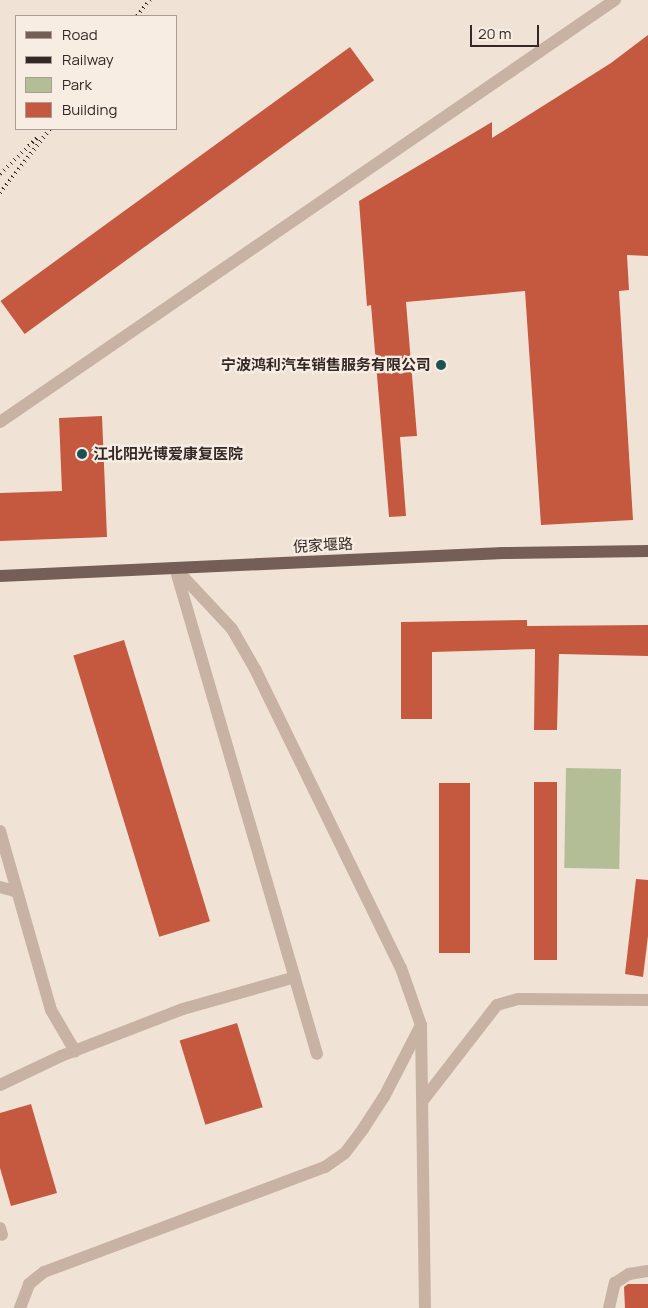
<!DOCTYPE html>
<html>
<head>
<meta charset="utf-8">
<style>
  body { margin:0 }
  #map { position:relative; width:648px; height:1308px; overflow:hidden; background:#f0e3d6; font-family:Manrope,"Noto Sans SC",sans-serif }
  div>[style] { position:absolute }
  .green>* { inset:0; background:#b3be97; transform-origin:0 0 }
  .building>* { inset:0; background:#c5593f; transform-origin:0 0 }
  .minor>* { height:12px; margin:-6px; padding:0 6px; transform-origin:6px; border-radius:6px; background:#c8b2a3 }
  .major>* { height:12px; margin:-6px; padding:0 6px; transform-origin:6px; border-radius:6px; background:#755e56 }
  .rail>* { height:4px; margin-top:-2px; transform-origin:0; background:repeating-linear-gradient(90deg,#332825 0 1px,transparent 0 5px) }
  .dots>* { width:14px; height:14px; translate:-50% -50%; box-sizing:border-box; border:2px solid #f8ede2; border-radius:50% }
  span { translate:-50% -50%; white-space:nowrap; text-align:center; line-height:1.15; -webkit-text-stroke:4.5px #f8ede2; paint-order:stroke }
  .poi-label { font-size:15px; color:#332825; font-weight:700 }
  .right { translate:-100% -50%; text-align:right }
  .left { translate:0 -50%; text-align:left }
  .street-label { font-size:15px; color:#332825 }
  .legend { position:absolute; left:15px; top:15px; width:162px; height:115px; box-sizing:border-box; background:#f8ede2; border:1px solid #a99e96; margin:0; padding:6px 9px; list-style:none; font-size:15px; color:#332825 }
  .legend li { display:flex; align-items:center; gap:10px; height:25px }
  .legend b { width:25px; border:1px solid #a99e96 }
  .scale { position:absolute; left:470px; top:25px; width:69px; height:22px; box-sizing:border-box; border:2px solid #332825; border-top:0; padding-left:6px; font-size:15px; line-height:18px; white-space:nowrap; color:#332825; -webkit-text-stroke:4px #f8ede2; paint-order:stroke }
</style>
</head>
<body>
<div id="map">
  <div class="green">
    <div style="left:566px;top:768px;width:55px;height:100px;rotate:1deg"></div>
  </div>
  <div class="building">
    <div style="clip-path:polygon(648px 35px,648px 256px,627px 255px,629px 290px,619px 291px,633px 520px,541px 525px,525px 291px,406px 302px,417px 436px,400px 437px,406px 516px,389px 517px,371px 305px,367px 306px,359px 201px,492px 122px,492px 138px,611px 63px)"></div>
    <div style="left:350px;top:47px;width:41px;height:432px;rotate:54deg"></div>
    <div style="clip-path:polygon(102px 416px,107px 537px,0 541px,0 493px,62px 491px,59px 418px)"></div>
    <div style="clip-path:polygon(527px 620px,527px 626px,648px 625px,648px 656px,559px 654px,557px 730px,534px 730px,535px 649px,432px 652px,432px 719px,401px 719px,401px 622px)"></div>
    <div style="left:124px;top:640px;width:294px;height:53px;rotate:73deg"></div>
    <div style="left:534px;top:782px;width:23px;height:178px"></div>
    <div style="left:439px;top:783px;width:31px;height:170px"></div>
    <div style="clip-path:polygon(636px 879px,648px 880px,648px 936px,643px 977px,625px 974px)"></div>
    <div style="left:237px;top:1023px;width:88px;height:60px;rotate:73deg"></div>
    <div style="clip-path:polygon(31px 1104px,57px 1193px,11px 1206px,0 1168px,0 1113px)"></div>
    <div style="clip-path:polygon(628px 1284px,648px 1284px,648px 1308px,625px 1308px,624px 1287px)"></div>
  </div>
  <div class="minor">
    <div style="left:0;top:422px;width:746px;rotate:-34.46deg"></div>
    <div style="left:175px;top:568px;width:83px;rotate:46.9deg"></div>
    <div style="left:232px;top:629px;width:46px;rotate:60.1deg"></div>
    <div style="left:255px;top:669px;width:333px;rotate:64deg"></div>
    <div style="left:401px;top:968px;width:60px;rotate:70.7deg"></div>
    <div style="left:421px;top:1025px;width:283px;rotate:89.2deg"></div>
    <div style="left:176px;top:571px;width:503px;rotate:73.73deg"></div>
    <div style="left:0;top:831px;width:186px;rotate:74.1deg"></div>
    <div style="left:51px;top:1010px;width:48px;rotate:59.7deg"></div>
    <div style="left:0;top:887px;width:16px;rotate:15deg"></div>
    <div style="left:0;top:1085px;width:68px;rotate:-25.4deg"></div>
    <div style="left:61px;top:1056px;width:131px;rotate:-21.1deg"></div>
    <div style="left:183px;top:1009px;width:116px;rotate:-15.9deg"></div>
    <div style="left:424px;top:1099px;width:119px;rotate:-52.2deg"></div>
    <div style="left:497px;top:1005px;width:22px;rotate:-16deg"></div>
    <div style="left:518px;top:999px;width:130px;rotate:0.4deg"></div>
    <div style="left:0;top:1228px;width:7px;rotate:74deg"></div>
    <div style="left:20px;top:1308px;width:26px;rotate:-69deg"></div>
    <div style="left:29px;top:1284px;width:19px;rotate:-39deg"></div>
    <div style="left:44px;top:1272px;width:300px;rotate:-20.5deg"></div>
    <div style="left:325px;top:1167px;width:24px;rotate:-35deg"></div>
    <div style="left:345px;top:1153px;width:30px;rotate:-53deg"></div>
    <div style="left:363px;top:1129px;width:38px;rotate:-57deg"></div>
    <div style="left:384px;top:1097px;width:81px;rotate:-62.8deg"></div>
    <div style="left:609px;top:1308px;width:26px;rotate:-77deg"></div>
    <div style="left:615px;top:1283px;width:17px;rotate:-33deg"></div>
    <div style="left:629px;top:1274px;width:19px;rotate:-9deg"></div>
  </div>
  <div class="major">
    <div style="left:0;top:576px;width:504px;rotate:-2.62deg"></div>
    <div style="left:503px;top:553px;width:145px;rotate:-0.8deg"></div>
  </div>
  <div class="rail">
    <div style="left:137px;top:16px;width:21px;rotate:-51deg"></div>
    <div style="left:0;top:174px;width:53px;rotate:-44.2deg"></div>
    <div style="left:0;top:193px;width:81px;rotate:-52deg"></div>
  </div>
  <div class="dots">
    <div style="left:441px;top:365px;background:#1b5253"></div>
    <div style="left:82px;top:454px;background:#1b5253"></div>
  </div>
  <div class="poi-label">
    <span class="right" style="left:431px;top:365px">宁波鸿利汽车销售服务有限公司</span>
    <span class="left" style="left:93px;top:454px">江北阳光博爱康复医院</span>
  </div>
  <div class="street-label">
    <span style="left:323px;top:545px;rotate:-3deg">倪家堰路</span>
  </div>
  <ul class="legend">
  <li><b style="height:6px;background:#755e56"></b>Road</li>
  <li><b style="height:6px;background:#332825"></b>Railway</li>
  <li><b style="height:14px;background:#b3be97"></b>Park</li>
  <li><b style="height:14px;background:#c5593f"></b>Building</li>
  </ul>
  <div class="scale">20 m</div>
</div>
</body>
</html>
